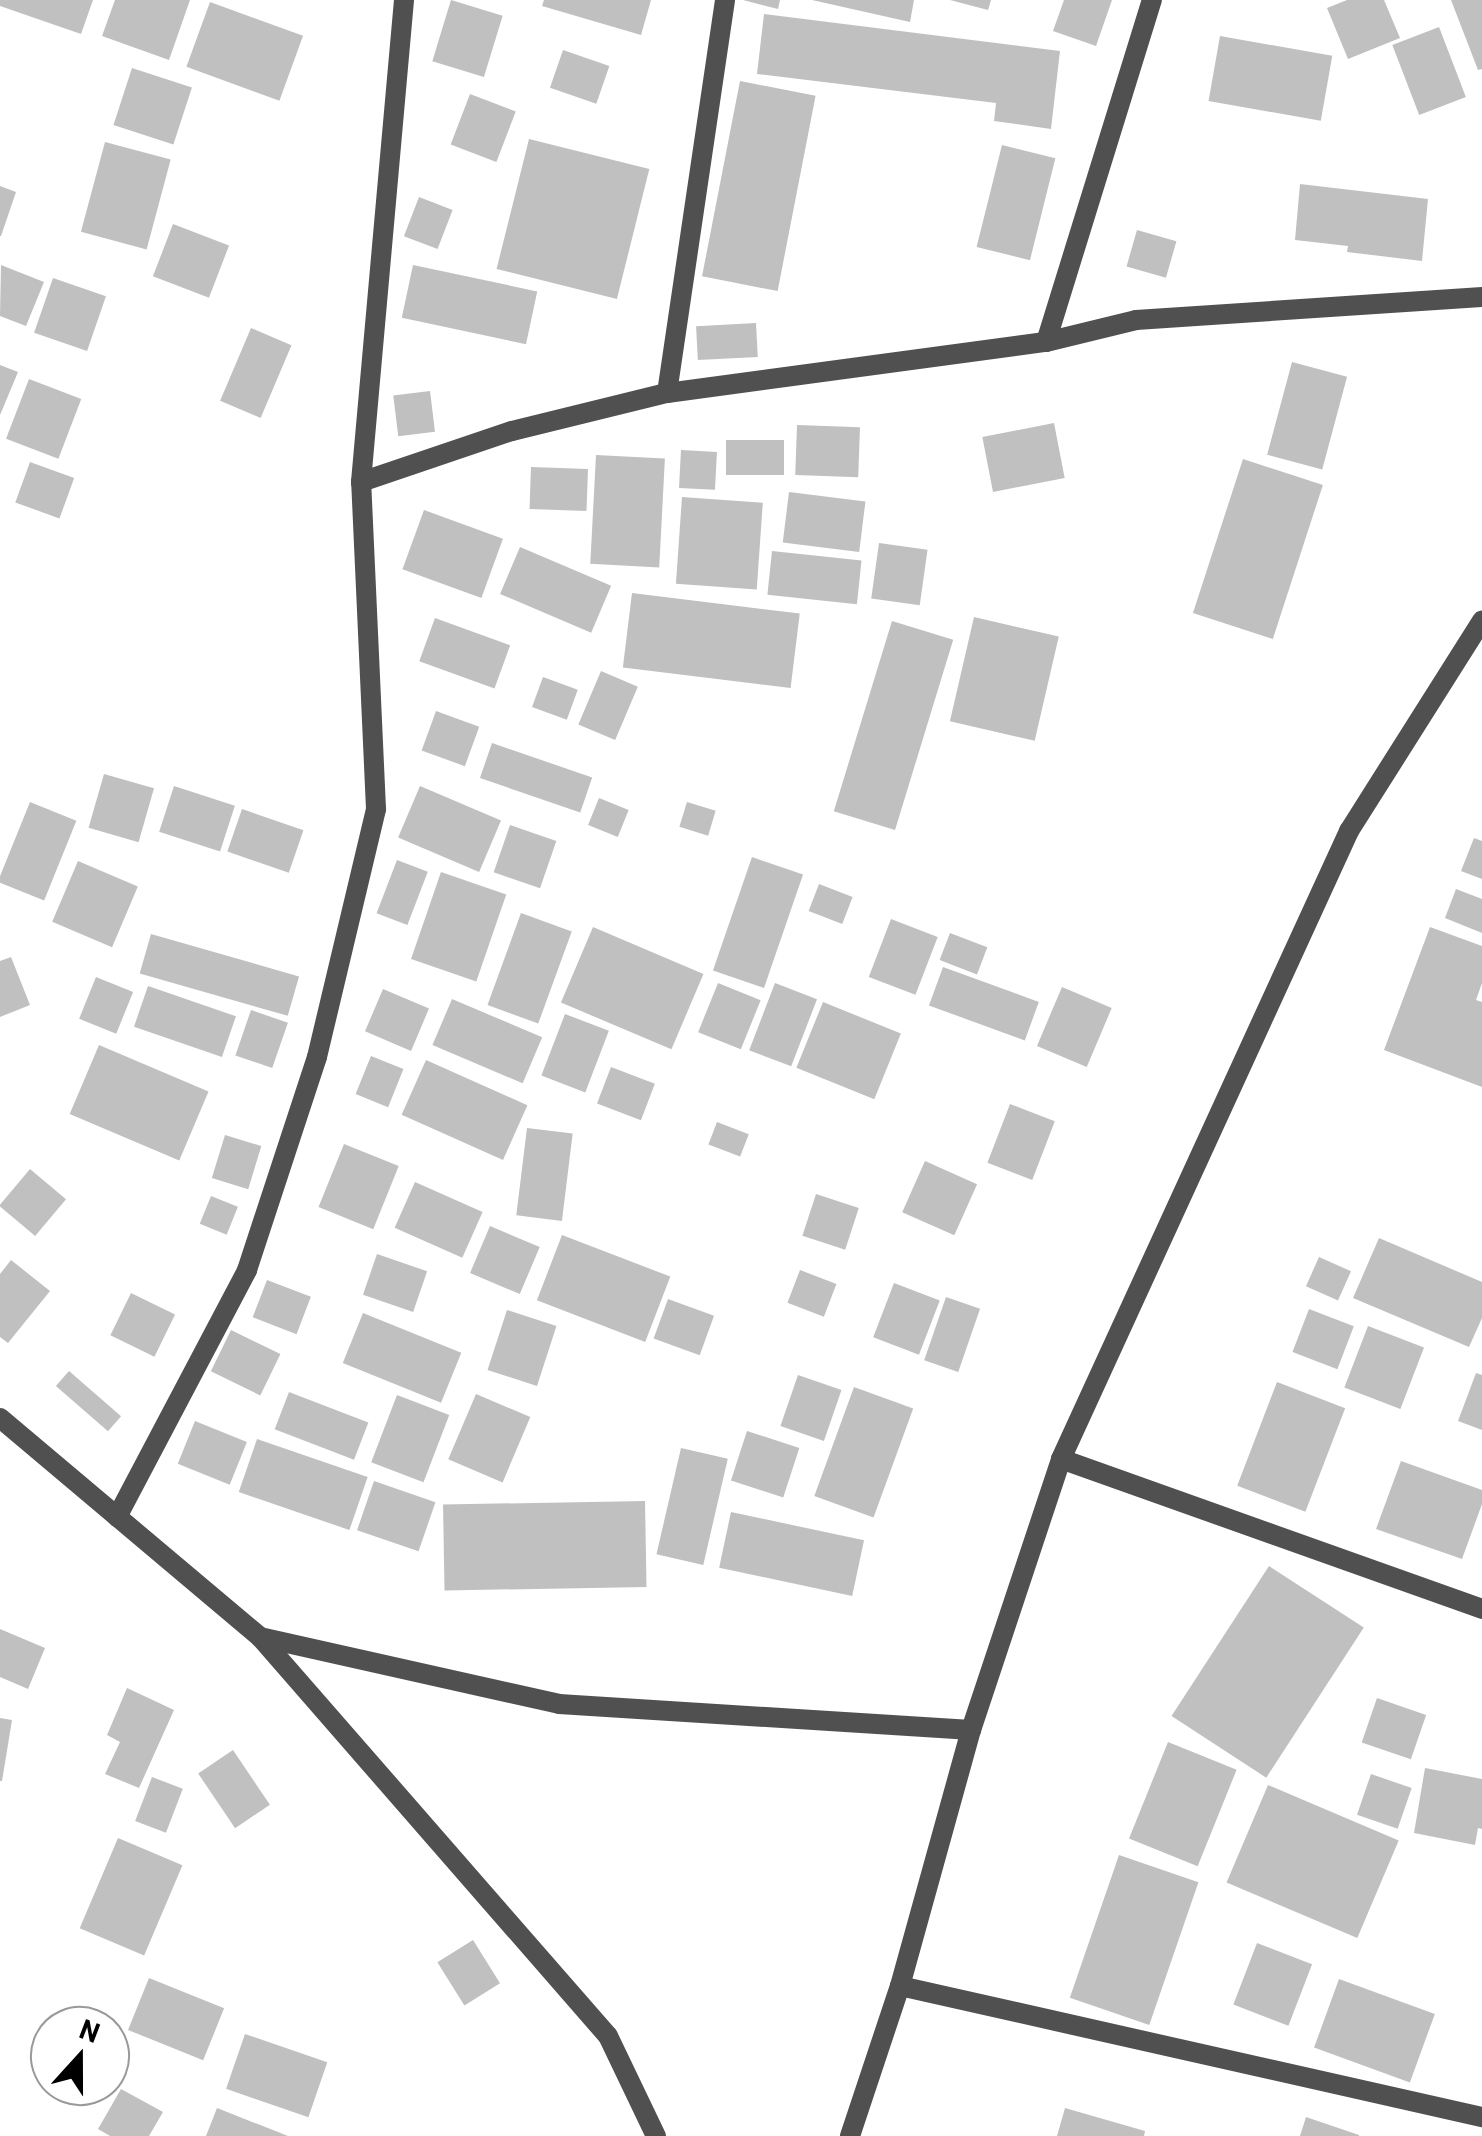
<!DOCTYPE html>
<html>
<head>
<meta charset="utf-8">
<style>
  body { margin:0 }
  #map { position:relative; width:1482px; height:2136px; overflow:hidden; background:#fff; font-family:Barlow,sans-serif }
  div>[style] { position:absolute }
  .building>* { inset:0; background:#c0c0c0; transform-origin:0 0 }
  .street>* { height:20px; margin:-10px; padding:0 10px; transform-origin:10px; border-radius:10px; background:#505050 }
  span { translate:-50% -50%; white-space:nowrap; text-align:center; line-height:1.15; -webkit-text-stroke:9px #fff; paint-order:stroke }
  .north { position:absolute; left:30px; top:2006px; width:100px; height:100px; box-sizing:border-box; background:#fff; border:2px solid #999; border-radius:50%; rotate:21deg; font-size:28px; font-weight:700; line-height:40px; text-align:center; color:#000 }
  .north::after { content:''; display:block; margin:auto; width:35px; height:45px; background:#000; clip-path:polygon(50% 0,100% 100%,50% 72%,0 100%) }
</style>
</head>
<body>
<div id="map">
  <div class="building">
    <div style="clip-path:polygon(0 0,93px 0,81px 34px,0 6px)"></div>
    <div style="clip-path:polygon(115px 0,190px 0,169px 60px,102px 36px)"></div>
    <div style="left:451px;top:0;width:54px;height:64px;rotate:17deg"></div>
    <div style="clip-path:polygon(544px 0,651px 0,641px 35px,542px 6px)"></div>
    <div style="clip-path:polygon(743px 0,780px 0,778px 9px)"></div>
    <div style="clip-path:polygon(812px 0,914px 0,910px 22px)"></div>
    <div style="clip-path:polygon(950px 0,991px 0,988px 10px)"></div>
    <div style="clip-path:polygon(1064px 0,1112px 0,1096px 46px,1053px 31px)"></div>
    <div style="clip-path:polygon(1347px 0,1384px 0,1400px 38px,1348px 59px,1327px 8px)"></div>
    <div style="clip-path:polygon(1451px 0,1482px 0,1482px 69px,1478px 70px)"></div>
    <div style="left:210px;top:2px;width:99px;height:69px;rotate:20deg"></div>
    <div style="clip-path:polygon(764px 14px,1060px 51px,1051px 129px,994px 121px,996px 103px,757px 74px)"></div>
    <div style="left:1439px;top:27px;width:75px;height:50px;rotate:69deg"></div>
    <div style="left:1220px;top:36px;width:114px;height:66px;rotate:10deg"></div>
    <div style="left:563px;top:50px;width:49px;height:40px;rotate:19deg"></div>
    <div style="left:132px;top:68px;width:63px;height:60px;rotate:18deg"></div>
    <div style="left:740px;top:81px;width:77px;height:199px;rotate:11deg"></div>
    <div style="left:470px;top:94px;width:49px;height:54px;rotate:21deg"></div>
    <div style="left:529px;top:139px;width:124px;height:134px;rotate:14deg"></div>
    <div style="left:105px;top:142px;width:68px;height:93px;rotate:15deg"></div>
    <div style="left:1002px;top:145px;width:55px;height:105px;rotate:14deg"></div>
    <div style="clip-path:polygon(1300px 184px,1428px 199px,1422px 261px,1347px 252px,1348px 246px,1295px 240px)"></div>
    <div style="clip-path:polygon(0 186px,16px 192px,1px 236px,0 236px)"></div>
    <div style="left:419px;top:197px;width:36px;height:42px;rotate:21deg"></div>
    <div style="left:173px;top:224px;width:60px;height:56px;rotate:21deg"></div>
    <div style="left:1137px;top:230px;width:41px;height:38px;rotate:16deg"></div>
    <div style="clip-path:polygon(1px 265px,44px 282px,26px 326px,0 316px)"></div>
    <div style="left:413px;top:265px;width:127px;height:54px;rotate:12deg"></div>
    <div style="left:53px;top:278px;width:56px;height:58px;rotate:19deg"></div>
    <div style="left:756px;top:323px;width:34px;height:60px;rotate:87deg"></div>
    <div style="left:251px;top:328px;width:44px;height:79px;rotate:23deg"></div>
    <div style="left:1292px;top:362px;width:57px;height:96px;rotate:15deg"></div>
    <div style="clip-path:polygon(0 365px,18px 372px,0 415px)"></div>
    <div style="left:29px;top:379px;width:56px;height:64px;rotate:21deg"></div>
    <div style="left:430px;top:391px;width:41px;height:37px;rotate:83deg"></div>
    <div style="left:1054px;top:423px;width:56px;height:73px;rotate:79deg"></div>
    <div style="left:797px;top:425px;width:63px;height:50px;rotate:2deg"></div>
    <div style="left:784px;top:440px;width:35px;height:58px;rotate:90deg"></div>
    <div style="left:681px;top:450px;width:36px;height:38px;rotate:3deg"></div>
    <div style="left:596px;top:455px;width:69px;height:109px;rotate:3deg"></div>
    <div style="left:1243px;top:459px;width:84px;height:162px;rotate:18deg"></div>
    <div style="left:30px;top:462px;width:47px;height:43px;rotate:20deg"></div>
    <div style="left:531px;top:467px;width:57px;height:42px;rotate:2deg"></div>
    <div style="left:789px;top:492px;width:77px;height:51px;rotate:7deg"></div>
    <div style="left:682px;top:497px;width:81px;height:87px;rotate:4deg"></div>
    <div style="left:424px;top:510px;width:84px;height:63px;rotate:20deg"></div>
    <div style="left:879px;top:543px;width:49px;height:56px;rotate:8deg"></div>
    <div style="left:520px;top:547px;width:99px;height:51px;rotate:23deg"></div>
    <div style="left:772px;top:551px;width:90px;height:44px;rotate:6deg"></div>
    <div style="left:632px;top:593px;width:169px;height:75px;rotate:7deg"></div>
    <div style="left:974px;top:617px;width:87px;height:107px;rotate:13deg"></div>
    <div style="left:435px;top:618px;width:80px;height:46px;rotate:20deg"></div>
    <div style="left:892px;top:621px;width:64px;height:199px;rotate:17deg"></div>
    <div style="left:601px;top:671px;width:40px;height:58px;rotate:23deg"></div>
    <div style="left:543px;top:677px;width:37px;height:32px;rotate:20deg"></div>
    <div style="left:436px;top:711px;width:46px;height:42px;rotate:20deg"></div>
    <div style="left:492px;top:743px;width:106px;height:37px;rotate:19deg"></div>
    <div style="left:104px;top:774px;width:52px;height:56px;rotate:16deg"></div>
    <div style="left:174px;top:786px;width:64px;height:48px;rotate:18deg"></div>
    <div style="left:420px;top:786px;width:88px;height:56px;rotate:23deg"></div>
    <div style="left:599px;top:798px;width:32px;height:29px;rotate:22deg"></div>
    <div style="left:30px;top:802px;width:50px;height:86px;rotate:22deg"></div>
    <div style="left:687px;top:802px;width:30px;height:26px;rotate:17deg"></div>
    <div style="left:242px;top:809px;width:65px;height:45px;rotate:19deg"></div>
    <div style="left:510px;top:825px;width:49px;height:50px;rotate:19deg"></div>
    <div style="clip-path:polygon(1474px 838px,1482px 841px,1482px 879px,1461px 871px)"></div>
    <div style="left:752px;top:857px;width:54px;height:120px;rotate:19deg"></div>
    <div style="left:397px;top:860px;width:33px;height:57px;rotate:21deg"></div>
    <div style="left:78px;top:861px;width:65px;height:66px;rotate:23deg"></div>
    <div style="left:441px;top:872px;width:69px;height:92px;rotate:19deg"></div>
    <div style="left:819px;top:884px;width:36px;height:29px;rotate:21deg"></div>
    <div style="clip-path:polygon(1456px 889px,1482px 899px,1482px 933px,1445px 918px)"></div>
    <div style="left:521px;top:913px;width:54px;height:98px;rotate:20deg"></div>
    <div style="left:891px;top:919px;width:50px;height:62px;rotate:21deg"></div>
    <div style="left:593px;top:927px;width:120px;height:82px;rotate:23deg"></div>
    <div style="clip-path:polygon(1430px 927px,1482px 946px,1482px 983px,1476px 1000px,1482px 1002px,1482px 1087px,1384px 1050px)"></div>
    <div style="left:950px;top:933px;width:40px;height:29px;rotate:21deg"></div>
    <div style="left:151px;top:934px;width:154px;height:41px;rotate:16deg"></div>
    <div style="clip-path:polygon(11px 957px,30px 1005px,0 1017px,0 961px)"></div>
    <div style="left:943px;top:967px;width:102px;height:41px;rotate:20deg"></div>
    <div style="left:96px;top:977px;width:40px;height:45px;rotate:22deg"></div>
    <div style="left:718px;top:983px;width:46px;height:53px;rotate:22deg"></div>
    <div style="left:775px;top:983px;width:45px;height:72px;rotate:21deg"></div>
    <div style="left:148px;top:986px;width:93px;height:43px;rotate:19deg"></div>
    <div style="left:1062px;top:987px;width:54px;height:64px;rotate:23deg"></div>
    <div style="left:383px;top:989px;width:50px;height:46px;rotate:23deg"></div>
    <div style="left:452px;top:999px;width:98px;height:50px;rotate:23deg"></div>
    <div style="left:823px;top:1002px;width:84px;height:71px;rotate:22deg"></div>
    <div style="left:251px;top:1010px;width:39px;height:48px;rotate:19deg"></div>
    <div style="left:565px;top:1014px;width:47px;height:66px;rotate:21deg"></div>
    <div style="left:99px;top:1045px;width:119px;height:75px;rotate:23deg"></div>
    <div style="left:371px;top:1056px;width:35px;height:41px;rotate:22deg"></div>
    <div style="left:426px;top:1060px;width:111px;height:60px;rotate:24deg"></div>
    <div style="left:611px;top:1067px;width:47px;height:39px;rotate:21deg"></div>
    <div style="left:1010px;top:1104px;width:48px;height:63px;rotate:21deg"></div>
    <div style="left:717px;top:1122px;width:34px;height:24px;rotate:21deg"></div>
    <div style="left:527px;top:1128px;width:46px;height:88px;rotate:7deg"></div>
    <div style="left:225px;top:1135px;width:38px;height:45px;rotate:17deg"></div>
    <div style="left:344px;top:1144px;width:59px;height:68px;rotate:22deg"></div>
    <div style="left:925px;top:1161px;width:57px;height:56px;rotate:24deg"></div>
    <div style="left:30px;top:1169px;width:47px;height:48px;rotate:40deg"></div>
    <div style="left:415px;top:1182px;width:74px;height:50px;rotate:24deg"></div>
    <div style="left:816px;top:1194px;width:45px;height:44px;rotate:18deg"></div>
    <div style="left:211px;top:1196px;width:29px;height:30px;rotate:22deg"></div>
    <div style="left:490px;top:1226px;width:54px;height:51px;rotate:23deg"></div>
    <div style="left:562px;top:1235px;width:116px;height:70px;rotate:21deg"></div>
    <div style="clip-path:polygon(1379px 1238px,1482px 1282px,1482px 1318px,1469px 1347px,1353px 1298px)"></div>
    <div style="left:377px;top:1254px;width:53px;height:43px;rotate:19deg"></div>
    <div style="left:1319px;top:1257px;width:35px;height:32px;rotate:24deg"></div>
    <div style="clip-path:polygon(11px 1260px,50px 1291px,8px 1343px,0 1337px,0 1274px)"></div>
    <div style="left:800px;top:1270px;width:39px;height:35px;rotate:21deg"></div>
    <div style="left:267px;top:1280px;width:47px;height:40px;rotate:21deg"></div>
    <div style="left:894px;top:1283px;width:49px;height:58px;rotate:21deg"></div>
    <div style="left:131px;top:1293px;width:49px;height:47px;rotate:26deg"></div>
    <div style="left:946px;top:1297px;width:36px;height:67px;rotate:19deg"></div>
    <div style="left:668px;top:1299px;width:49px;height:42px;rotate:20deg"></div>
    <div style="left:1309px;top:1309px;width:48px;height:46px;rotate:21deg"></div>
    <div style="left:507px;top:1310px;width:52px;height:63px;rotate:18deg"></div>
    <div style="left:363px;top:1313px;width:106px;height:54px;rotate:22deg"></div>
    <div style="left:1368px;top:1326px;width:60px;height:66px;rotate:21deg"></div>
    <div style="left:231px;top:1330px;width:55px;height:46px;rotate:26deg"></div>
    <div style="left:69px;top:1371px;width:69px;height:20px;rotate:41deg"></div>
    <div style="clip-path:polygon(1476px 1373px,1482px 1375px,1482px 1430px,1458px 1421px)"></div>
    <div style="left:798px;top:1375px;width:46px;height:54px;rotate:19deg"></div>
    <div style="left:1277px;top:1382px;width:73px;height:111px;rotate:21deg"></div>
    <div style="left:854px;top:1387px;width:63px;height:116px;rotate:20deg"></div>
    <div style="left:289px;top:1392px;width:85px;height:40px;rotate:21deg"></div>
    <div style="left:476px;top:1394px;width:59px;height:71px;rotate:23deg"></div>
    <div style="left:397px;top:1395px;width:56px;height:72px;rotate:21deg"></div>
    <div style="left:195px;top:1421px;width:56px;height:46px;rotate:22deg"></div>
    <div style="left:747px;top:1431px;width:55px;height:52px;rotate:18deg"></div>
    <div style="left:257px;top:1439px;width:117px;height:56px;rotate:19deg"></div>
    <div style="left:681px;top:1448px;width:48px;height:109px;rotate:13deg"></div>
    <div style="clip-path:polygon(1401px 1461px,1482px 1490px,1482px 1504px,1462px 1559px,1376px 1529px)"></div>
    <div style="left:374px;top:1481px;width:65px;height:52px;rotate:19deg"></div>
    <div style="left:645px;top:1501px;width:86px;height:202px;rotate:89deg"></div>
    <div style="left:731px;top:1512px;width:136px;height:57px;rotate:12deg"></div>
    <div style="left:1269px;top:1566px;width:113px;height:179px;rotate:33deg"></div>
    <div style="clip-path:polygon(0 1629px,45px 1648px,28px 1689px,0 1677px)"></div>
    <div style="clip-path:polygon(127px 1688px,174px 1710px,139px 1788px,105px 1774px,120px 1742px,107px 1735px)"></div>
    <div style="left:1377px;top:1698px;width:52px;height:47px;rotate:19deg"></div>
    <div style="clip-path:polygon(0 1718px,12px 1720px,2px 1781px,0 1781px)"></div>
    <div style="left:1168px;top:1742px;width:74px;height:104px;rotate:22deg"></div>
    <div style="left:233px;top:1750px;width:66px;height:42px;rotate:56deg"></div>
    <div style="clip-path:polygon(1425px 1768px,1482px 1779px,1482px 1829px,1478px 1828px,1475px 1845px,1414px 1833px)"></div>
    <div style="left:1371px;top:1774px;width:43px;height:43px;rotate:19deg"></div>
    <div style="left:152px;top:1777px;width:33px;height:47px;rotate:21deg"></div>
    <div style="left:1268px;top:1785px;width:142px;height:106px;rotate:23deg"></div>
    <div style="left:118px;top:1838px;width:70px;height:98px;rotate:23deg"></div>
    <div style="left:1119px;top:1855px;width:84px;height:151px;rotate:19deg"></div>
    <div style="left:473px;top:1940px;width:51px;height:42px;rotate:58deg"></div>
    <div style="left:1257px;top:1943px;width:59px;height:66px;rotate:21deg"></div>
    <div style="left:149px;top:1978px;width:81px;height:56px;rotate:22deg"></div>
    <div style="left:1339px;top:1979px;width:102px;height:73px;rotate:20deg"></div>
    <div style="left:245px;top:2034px;width:87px;height:58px;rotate:19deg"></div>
    <div style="clip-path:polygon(121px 2089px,163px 2112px,149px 2136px,110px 2136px,98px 2129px)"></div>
    <div style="clip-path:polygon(217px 2108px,288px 2136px,206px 2136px)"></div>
    <div style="clip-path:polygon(1065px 2108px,1145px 2131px,1144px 2136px,1057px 2136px)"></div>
    <div style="clip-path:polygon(1306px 2117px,1359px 2135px,1359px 2136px,1300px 2136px)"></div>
  </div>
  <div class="street">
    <div style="left:404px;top:0;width:484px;rotate:95.1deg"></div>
    <div style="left:361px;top:482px;width:159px;rotate:-18.7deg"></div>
    <div style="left:512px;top:431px;width:160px;rotate:-13.8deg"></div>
    <div style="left:667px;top:393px;width:382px;rotate:-7.7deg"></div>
    <div style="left:1046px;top:342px;width:93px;rotate:-13.7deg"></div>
    <div style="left:1136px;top:320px;width:347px;rotate:-3.8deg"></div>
    <div style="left:1046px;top:342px;width:358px;rotate:-72.8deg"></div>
    <div style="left:667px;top:393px;width:397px;rotate:-81.6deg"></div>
    <div style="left:0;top:1418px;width:340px;rotate:40.1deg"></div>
    <div style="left:260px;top:1637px;width:306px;rotate:12.6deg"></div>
    <div style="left:559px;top:1704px;width:413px;rotate:3.6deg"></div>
    <div style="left:1061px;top:1459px;width:447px;rotate:19.6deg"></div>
    <div style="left:117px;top:1517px;width:279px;rotate:-62.2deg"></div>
    <div style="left:247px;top:1270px;width:224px;rotate:-71.8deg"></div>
    <div style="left:317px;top:1057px;width:255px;rotate:-76.6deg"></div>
    <div style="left:376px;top:809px;width:327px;rotate:-92.6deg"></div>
    <div style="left:260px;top:1637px;width:529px;rotate:48.91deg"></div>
    <div style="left:608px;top:2036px;width:111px;rotate:64.4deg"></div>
    <div style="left:900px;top:1986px;width:597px;rotate:12.69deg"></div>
    <div style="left:850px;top:2136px;width:158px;rotate:-71.6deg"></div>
    <div style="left:900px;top:1986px;width:266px;rotate:-74.5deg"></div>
    <div style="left:971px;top:1730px;width:286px;rotate:-71.6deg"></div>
    <div style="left:1061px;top:1459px;width:691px;rotate:-65.36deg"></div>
    <div style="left:1349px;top:831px;width:249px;rotate:-57.7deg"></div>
  </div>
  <div class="north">N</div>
</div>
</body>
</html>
